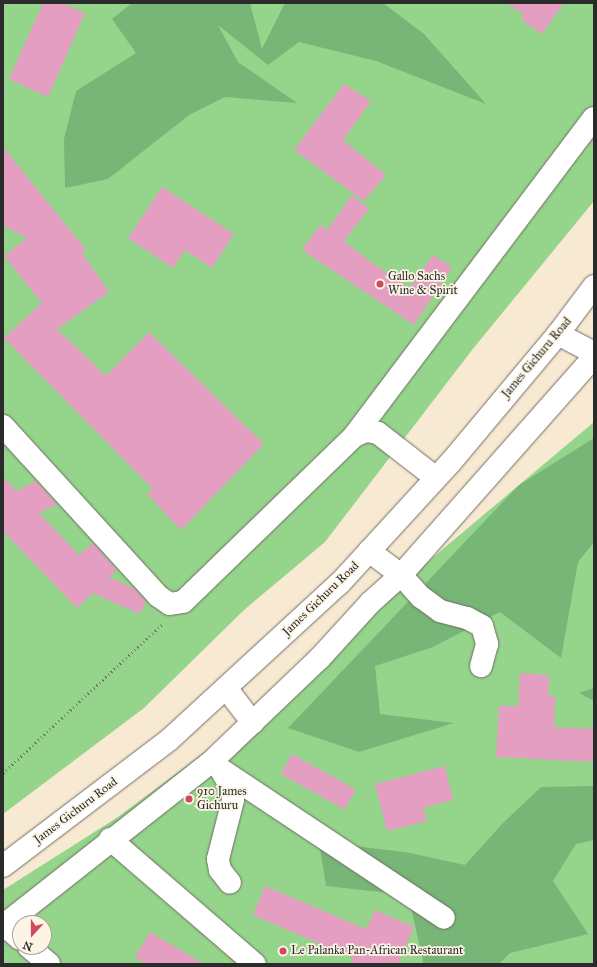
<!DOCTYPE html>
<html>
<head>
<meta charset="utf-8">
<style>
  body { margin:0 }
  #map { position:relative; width:597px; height:967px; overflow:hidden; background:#f8e9d2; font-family:"IM FELL Great Primer",serif }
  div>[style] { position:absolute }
  .green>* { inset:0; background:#94d58b }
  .forest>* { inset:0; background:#77b677 }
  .building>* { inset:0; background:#e49ec1; transform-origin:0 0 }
  .path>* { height:2.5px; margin-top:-1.25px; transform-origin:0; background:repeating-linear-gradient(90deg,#736e65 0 1px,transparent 0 4px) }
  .roads { filter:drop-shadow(0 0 1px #736e65) drop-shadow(0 0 1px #736e65) }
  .minor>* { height:22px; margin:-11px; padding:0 11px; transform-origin:11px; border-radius:11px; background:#fff }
  .major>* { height:22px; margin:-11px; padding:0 11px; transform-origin:11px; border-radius:11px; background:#fff }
  .dots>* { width:11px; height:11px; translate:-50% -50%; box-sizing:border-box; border:2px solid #fcf5e5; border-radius:50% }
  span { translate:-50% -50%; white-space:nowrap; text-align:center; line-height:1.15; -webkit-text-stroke:3.5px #fcf5e5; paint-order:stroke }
  .poi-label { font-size:12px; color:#2b2b2b }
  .left { translate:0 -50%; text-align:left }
  .street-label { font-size:12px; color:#2b2b2b }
  .frame { position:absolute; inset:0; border:4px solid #2b2b2b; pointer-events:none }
  .north { position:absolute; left:12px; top:915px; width:40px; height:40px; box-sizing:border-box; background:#fcf5e5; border:1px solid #a8a49b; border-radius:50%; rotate:201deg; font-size:11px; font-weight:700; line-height:16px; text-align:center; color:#2b2b2b }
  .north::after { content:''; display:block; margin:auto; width:14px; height:18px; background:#d1495b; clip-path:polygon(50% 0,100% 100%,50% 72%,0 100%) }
</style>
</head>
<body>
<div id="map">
  <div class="green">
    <div style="clip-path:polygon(3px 3px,594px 3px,594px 201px,472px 350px,325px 542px,244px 610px,144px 708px,3px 814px)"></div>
    <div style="clip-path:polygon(evenodd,594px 422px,594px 964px,3px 964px,3px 890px,118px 817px,298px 682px,386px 597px,594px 422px,20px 923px,44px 923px,44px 947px,20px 947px,20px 923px)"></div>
  </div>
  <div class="forest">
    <div style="clip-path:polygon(132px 3px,250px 3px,262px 49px,285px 3px,383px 3px,424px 34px,486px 104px,376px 61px,299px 42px,268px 65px,218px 25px,238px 62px,297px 103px,225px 97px,189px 115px,108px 179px,65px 188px,64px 139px,76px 91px,136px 53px,112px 19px)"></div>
    <div style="clip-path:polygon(594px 438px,594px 542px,578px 562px,561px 658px,500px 612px,433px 647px,375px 666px,380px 714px,454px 723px,359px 752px,288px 728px,519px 485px)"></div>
    <div style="clip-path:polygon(594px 688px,594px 701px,579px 693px)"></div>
    <div style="clip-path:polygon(594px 786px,594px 840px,576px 844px,553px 881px,588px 934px,510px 953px,499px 964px,422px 964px,423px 960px,408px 895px,326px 886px,319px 842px,405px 852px,465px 865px,503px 823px,541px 787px)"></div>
  </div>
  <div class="building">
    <div style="clip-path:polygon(43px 3px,62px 3px,85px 13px,48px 97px,9px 79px)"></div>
    <div style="clip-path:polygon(506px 3px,564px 3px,542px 34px,521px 20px,524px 15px)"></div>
    <div style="clip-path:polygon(344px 84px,371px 101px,343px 140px,386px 175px,364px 201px,294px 150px)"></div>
    <div style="clip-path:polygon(3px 147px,86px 250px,82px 253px,109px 292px,57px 329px,106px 376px,149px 332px,264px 444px,181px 530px,147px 494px,153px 489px,4px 338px,42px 303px,4px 256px,27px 238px,3px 225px)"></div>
    <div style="clip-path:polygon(162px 187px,234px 234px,212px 268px,185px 250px,173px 268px,128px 238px)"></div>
    <div style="clip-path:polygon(352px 195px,369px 209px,344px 241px,372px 263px,410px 288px,433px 255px,452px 267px,414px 325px,302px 250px,320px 225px,327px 230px)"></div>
    <div style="clip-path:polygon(3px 477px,17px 491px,36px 481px,57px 504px,39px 513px,79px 555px,93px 543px,117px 570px,109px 577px,135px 589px,146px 601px,140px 614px,93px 593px,77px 608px,3px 531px)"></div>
    <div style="clip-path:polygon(520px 673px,549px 675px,548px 696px,555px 696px,554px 727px,594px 729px,594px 762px,496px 757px,499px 706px,518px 706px)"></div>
    <div style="left:292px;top:754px;width:73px;height:23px;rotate:29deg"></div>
    <div style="clip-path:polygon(445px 766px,453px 800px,423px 808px,427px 821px,387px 831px,375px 784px)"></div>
    <div style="clip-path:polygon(265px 886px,366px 929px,375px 910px,414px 927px,398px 964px,351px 964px,353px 958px,253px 915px)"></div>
    <div style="clip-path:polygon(150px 932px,204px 964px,146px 964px,135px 957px)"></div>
  </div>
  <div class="path">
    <div style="left:3px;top:773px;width:218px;rotate:-43.1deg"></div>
  </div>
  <div class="roads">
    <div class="minor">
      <div style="left:558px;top:334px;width:41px;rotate:27.8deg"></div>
      <div style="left:3px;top:426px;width:230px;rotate:47.6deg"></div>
      <div style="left:158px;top:596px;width:14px;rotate:34deg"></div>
      <div style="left:170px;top:604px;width:13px;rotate:-9deg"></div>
      <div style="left:183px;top:602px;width:238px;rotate:-44.1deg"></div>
      <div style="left:354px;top:436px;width:13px;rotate:-23deg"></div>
      <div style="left:366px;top:431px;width:12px;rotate:9deg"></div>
      <div style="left:378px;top:433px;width:73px;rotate:37.8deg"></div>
      <div style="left:354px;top:436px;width:398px;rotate:-53deg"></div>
      <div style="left:369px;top:551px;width:40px;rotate:37deg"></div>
      <div style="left:401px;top:575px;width:291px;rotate:-48.5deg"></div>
      <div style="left:226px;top:688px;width:44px;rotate:52.4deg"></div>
      <div style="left:221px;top:770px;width:23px;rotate:59deg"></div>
      <div style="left:233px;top:790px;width:10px;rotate:90deg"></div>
      <div style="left:233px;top:800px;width:61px;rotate:104.3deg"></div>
      <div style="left:218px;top:859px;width:11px;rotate:80deg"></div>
      <div style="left:220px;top:870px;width:16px;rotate:52deg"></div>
      <div style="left:223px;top:771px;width:265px;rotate:33.6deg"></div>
      <div style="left:110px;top:839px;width:191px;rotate:40.8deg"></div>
      <div style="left:20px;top:939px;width:21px;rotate:-139deg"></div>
      <div style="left:4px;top:925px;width:262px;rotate:-38.2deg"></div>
      <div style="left:210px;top:763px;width:151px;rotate:-43.7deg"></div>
      <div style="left:319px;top:659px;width:76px;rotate:-47.7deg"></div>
      <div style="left:370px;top:603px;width:42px;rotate:-42.1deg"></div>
      <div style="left:401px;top:575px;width:30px;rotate:48deg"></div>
      <div style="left:421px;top:597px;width:24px;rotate:36deg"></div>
      <div style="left:440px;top:611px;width:28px;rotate:15deg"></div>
      <div style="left:467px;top:618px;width:17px;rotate:28deg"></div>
      <div style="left:482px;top:626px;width:19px;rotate:74deg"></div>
      <div style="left:487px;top:644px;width:23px;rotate:105deg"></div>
      <div style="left:29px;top:947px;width:26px;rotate:40deg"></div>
    </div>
    <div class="major">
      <div style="left:3px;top:866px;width:208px;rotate:-37.2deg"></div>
      <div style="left:169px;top:740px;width:232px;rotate:-42.6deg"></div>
      <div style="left:340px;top:583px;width:164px;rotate:-47.5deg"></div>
      <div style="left:451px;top:462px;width:167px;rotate:-50.1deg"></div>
      <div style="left:558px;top:334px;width:60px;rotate:-53.1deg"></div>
    </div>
  </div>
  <div class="dots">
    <div style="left:380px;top:284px;background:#d1495b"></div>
    <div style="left:189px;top:799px;background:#d1495b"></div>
    <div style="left:283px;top:951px;background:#d1495b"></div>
  </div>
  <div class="poi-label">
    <span class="left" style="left:388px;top:284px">Gallo Sachs<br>Wine &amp; Spirit</span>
    <span class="left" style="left:197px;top:799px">910 James<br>Gichuru</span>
    <span class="left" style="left:291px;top:951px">Le Palanka Pan-African Restaurant</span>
  </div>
  <div class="street-label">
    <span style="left:537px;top:358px;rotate:-50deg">James Gichuru Road</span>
    <span style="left:321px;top:599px;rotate:-44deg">James Gichuru Road</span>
    <span style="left:76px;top:811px;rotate:-37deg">James Gichuru Road</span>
  </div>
  <div class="frame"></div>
  <div class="north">N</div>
</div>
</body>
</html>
